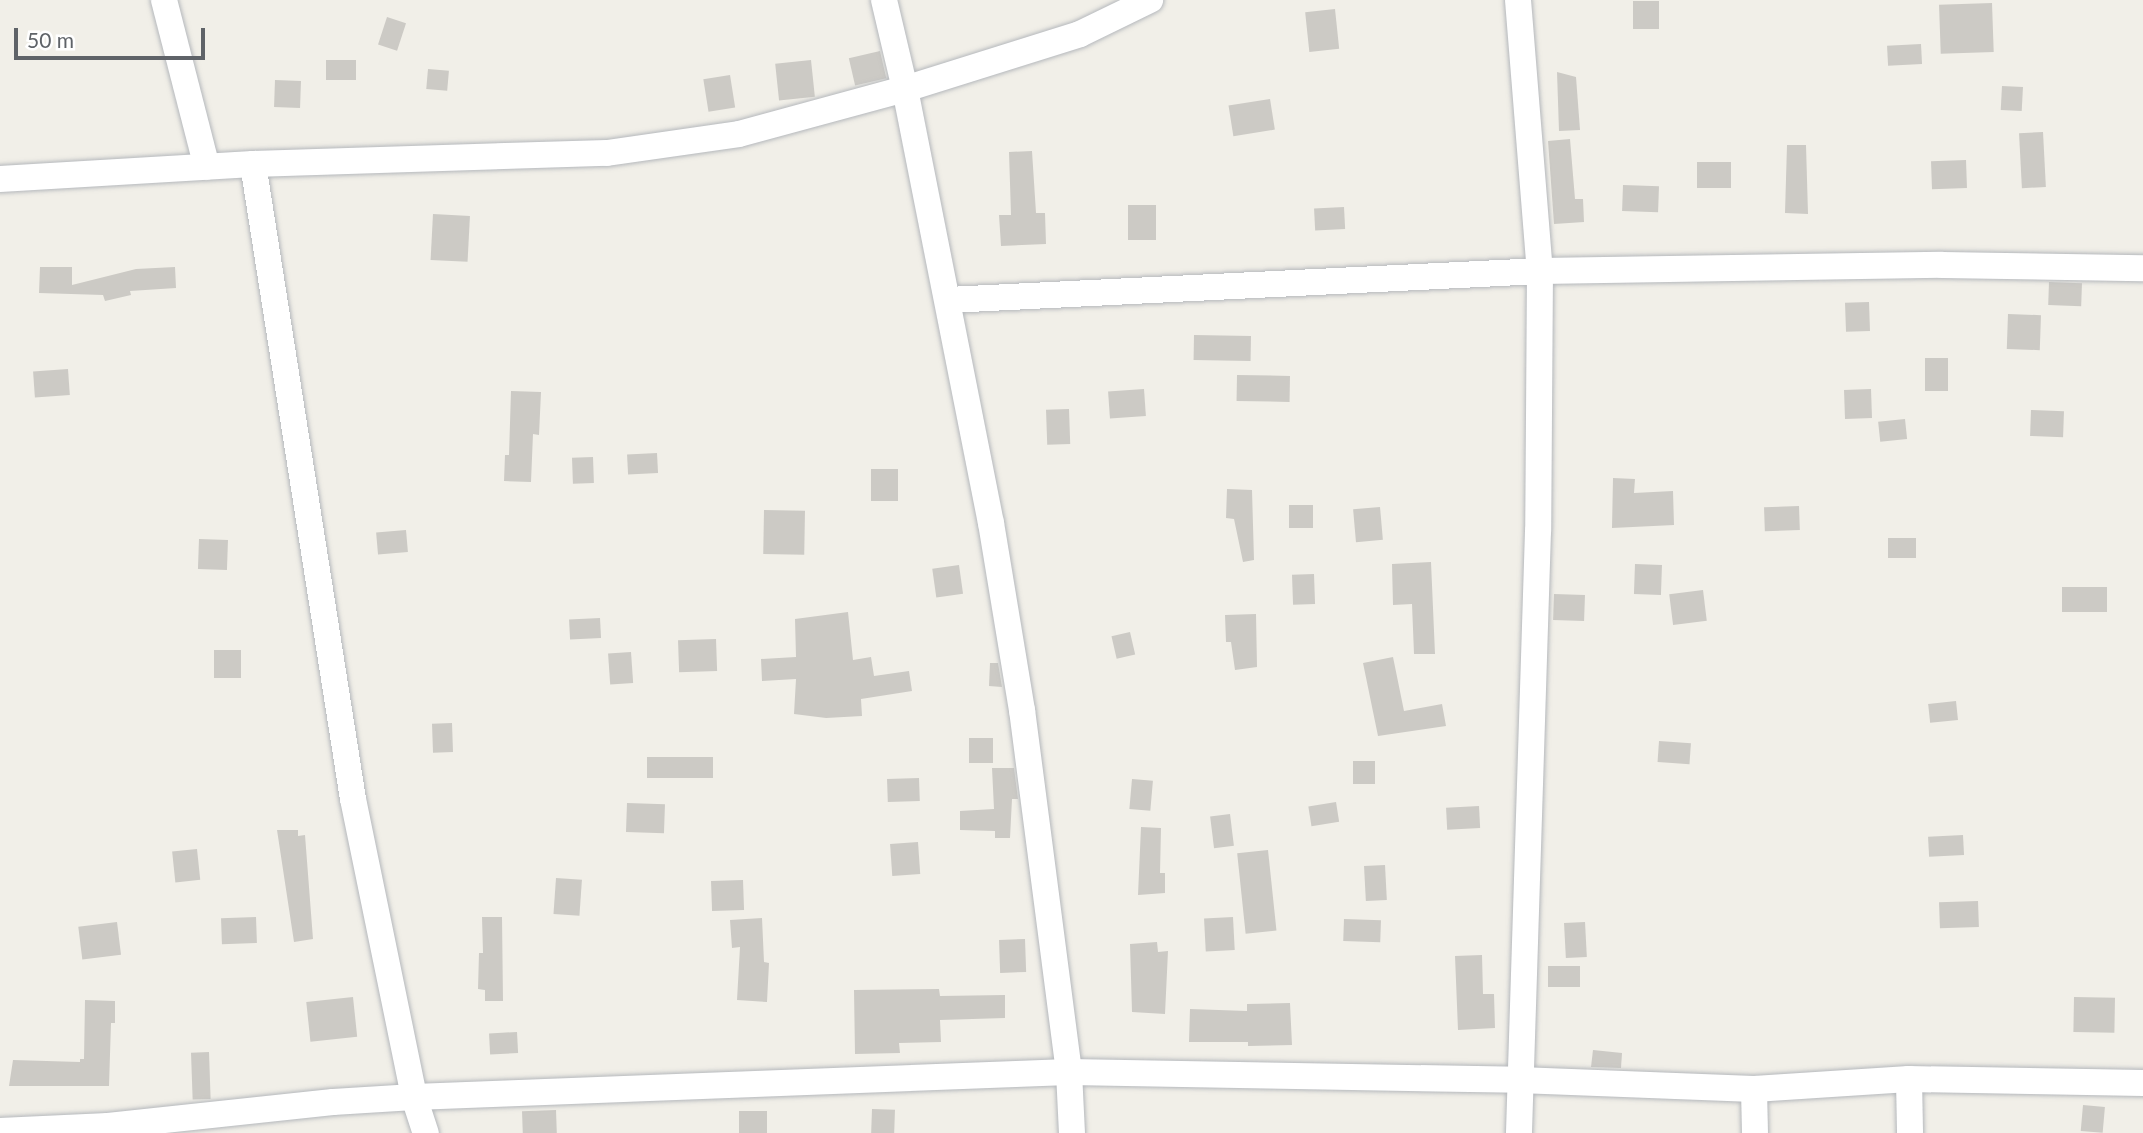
<!DOCTYPE html>
<html>
<head>
<meta charset="utf-8">
<style>
  body { margin:0 }
  #map { position:relative; width:2143px; height:1133px; overflow:hidden; background:#f1efe8; font-family:Lato,sans-serif }
  div>[style] { position:absolute }
  .building>* { inset:0; background:#cccac5; transform-origin:0 0 }
  .roads { filter:drop-shadow(0 0 2px #b5b8bc) drop-shadow(0 0 2px #b5b8bc) }
  .minor>* { height:26px; margin:-13px; padding:0 13px; transform-origin:13px; border-radius:13px; background:#fff }
  span { translate:-50% -50%; white-space:nowrap; text-align:center; line-height:1.15; -webkit-text-stroke:5px #fff; paint-order:stroke }
  .scale { position:absolute; left:14px; top:28px; width:191px; height:32px; box-sizing:border-box; border:4px solid #5f6368; border-top:0; padding-left:9px; font-size:21px; line-height:24px; white-space:nowrap; color:#5f6368; -webkit-text-stroke:5px #fff; paint-order:stroke }
</style>
</head>
<body>
<div id="map">
  <div class="building">
    <div style="left:1633px;top:1px;width:26px;height:28px"></div>
    <div style="left:1992px;top:3px;width:49px;height:53px;rotate:88deg"></div>
    <div style="left:1335px;top:9px;width:40px;height:30px;rotate:84deg"></div>
    <div style="left:387px;top:17px;width:20px;height:29px;rotate:18deg"></div>
    <div style="left:1921px;top:44px;width:20px;height:34px;rotate:87deg"></div>
    <div style="left:880px;top:51px;width:28px;height:32px;rotate:77deg"></div>
    <div style="left:326px;top:60px;width:30px;height:20px"></div>
    <div style="left:811px;top:60px;width:37px;height:36px;rotate:84deg"></div>
    <div style="left:428px;top:69px;width:21px;height:20px;rotate:5deg"></div>
    <div style="clip-path:polygon(1557px 72px,1576px 77px,1580px 130px,1559px 131px)"></div>
    <div style="left:730px;top:75px;width:33px;height:27px;rotate:81deg"></div>
    <div style="left:275px;top:80px;width:26px;height:27px;rotate:2deg"></div>
    <div style="left:2002px;top:86px;width:21px;height:24px;rotate:3deg"></div>
    <div style="left:1270px;top:99px;width:31px;height:42px;rotate:81deg"></div>
    <div style="left:2043px;top:132px;width:55px;height:24px;rotate:87deg"></div>
    <div style="clip-path:polygon(1570px 139px,1575px 199px,1583px 199px,1584px 222px,1554px 224px,1548px 141px)"></div>
    <div style="clip-path:polygon(1787px 145px,1806px 145px,1808px 214px,1785px 213px)"></div>
    <div style="clip-path:polygon(1032px 151px,1036px 213px,1045px 213px,1046px 244px,1001px 246px,999px 215px,1011px 215px,1009px 152px)"></div>
    <div style="left:1966px;top:160px;width:28px;height:35px;rotate:88deg"></div>
    <div style="left:1697px;top:162px;width:34px;height:26px"></div>
    <div style="left:1623px;top:185px;width:36px;height:26px;rotate:2deg"></div>
    <div style="left:1128px;top:205px;width:28px;height:35px"></div>
    <div style="left:1344px;top:207px;width:22px;height:30px;rotate:87deg"></div>
    <div style="left:433px;top:214px;width:37px;height:46px;rotate:3deg"></div>
    <div style="clip-path:polygon(40px 267px,72px 267px,72px 285px,136px 269px,175px 267px,176px 288px,130px 291px,131px 295px,105px 301px,103px 295px,39px 293px)"></div>
    <div style="left:2049px;top:282px;width:33px;height:23px;rotate:2deg"></div>
    <div style="left:1869px;top:302px;width:29px;height:24px;rotate:88deg"></div>
    <div style="left:2008px;top:314px;width:33px;height:35px;rotate:2deg"></div>
    <div style="left:1194px;top:335px;width:57px;height:25px;rotate:1deg"></div>
    <div style="left:1948px;top:358px;width:33px;height:23px;rotate:90deg"></div>
    <div style="left:68px;top:369px;width:26px;height:35px;rotate:86deg"></div>
    <div style="left:1237px;top:375px;width:53px;height:26px;rotate:1deg"></div>
    <div style="left:1144px;top:389px;width:27px;height:36px;rotate:86deg"></div>
    <div style="left:1871px;top:389px;width:29px;height:27px;rotate:88deg"></div>
    <div style="clip-path:polygon(511px 391px,541px 392px,539px 435px,533px 434px,531px 482px,504px 481px,505px 455px,509px 455px)"></div>
    <div style="left:1069px;top:409px;width:35px;height:23px;rotate:88deg"></div>
    <div style="left:2031px;top:410px;width:33px;height:26px;rotate:2deg"></div>
    <div style="left:1905px;top:419px;width:20px;height:27px;rotate:84deg"></div>
    <div style="left:657px;top:453px;width:20px;height:30px;rotate:87deg"></div>
    <div style="left:593px;top:457px;width:26px;height:21px;rotate:88deg"></div>
    <div style="left:871px;top:469px;width:27px;height:32px"></div>
    <div style="clip-path:polygon(1613px 478px,1635px 479px,1634px 493px,1673px 491px,1674px 525px,1612px 528px)"></div>
    <div style="clip-path:polygon(1227px 489px,1252px 490px,1254px 560px,1243px 562px,1234px 519px,1226px 518px)"></div>
    <div style="left:1289px;top:505px;width:24px;height:23px"></div>
    <div style="left:1799px;top:506px;width:24px;height:35px;rotate:88deg"></div>
    <div style="left:1380px;top:507px;width:33px;height:27px;rotate:85deg"></div>
    <div style="left:764px;top:510px;width:41px;height:44px;rotate:1deg"></div>
    <div style="left:406px;top:530px;width:22px;height:30px;rotate:85deg"></div>
    <div style="left:1888px;top:538px;width:28px;height:20px"></div>
    <div style="left:199px;top:539px;width:29px;height:30px;rotate:2deg"></div>
    <div style="clip-path:polygon(1431px 562px,1435px 654px,1414px 654px,1412px 604px,1393px 605px,1392px 564px)"></div>
    <div style="left:1635px;top:564px;width:27px;height:30px;rotate:2deg"></div>
    <div style="left:959px;top:565px;width:29px;height:27px;rotate:82deg"></div>
    <div style="left:1314px;top:574px;width:30px;height:22px;rotate:88deg"></div>
    <div style="left:2107px;top:587px;width:25px;height:45px;rotate:90deg"></div>
    <div style="left:1703px;top:590px;width:31px;height:34px;rotate:83deg"></div>
    <div style="left:1554px;top:594px;width:31px;height:26px;rotate:2deg"></div>
    <div style="clip-path:polygon(848px 612px,853px 660px,871px 657px,874px 676px,909px 671px,912px 691px,861px 699px,862px 716px,826px 718px,794px 714px,796px 679px,762px 681px,761px 659px,796px 657px,795px 619px)"></div>
    <div style="clip-path:polygon(1256px 614px,1257px 667px,1235px 670px,1231px 642px,1226px 642px,1225px 615px)"></div>
    <div style="left:600px;top:618px;width:20px;height:31px;rotate:87deg"></div>
    <div style="left:1130px;top:632px;width:23px;height:19px;rotate:77deg"></div>
    <div style="left:716px;top:639px;width:32px;height:38px;rotate:88deg"></div>
    <div style="left:214px;top:650px;width:27px;height:28px"></div>
    <div style="left:631px;top:652px;width:31px;height:23px;rotate:86deg"></div>
    <div style="clip-path:polygon(1393px 657px,1404px 711px,1442px 704px,1446px 726px,1378px 736px,1363px 663px)"></div>
    <div style="clip-path:polygon(990px 663px,998px 663px,1002px 687px,989px 686px)"></div>
    <div style="left:1956px;top:701px;width:19px;height:28px;rotate:84deg"></div>
    <div style="left:452px;top:723px;width:29px;height:20px;rotate:88deg"></div>
    <div style="left:969px;top:738px;width:24px;height:25px"></div>
    <div style="left:1659px;top:741px;width:32px;height:21px;rotate:4deg"></div>
    <div style="left:713px;top:757px;width:21px;height:66px;rotate:90deg"></div>
    <div style="left:1353px;top:761px;width:22px;height:23px"></div>
    <div style="clip-path:polygon(992px 768px,1014px 768px,1018px 799px,1012px 799px,1010px 838px,995px 838px,995px 831px,960px 830px,960px 811px,994px 809px)"></div>
    <div style="left:919px;top:778px;width:23px;height:32px;rotate:88deg"></div>
    <div style="left:1132px;top:779px;width:21px;height:30px;rotate:5deg"></div>
    <div style="left:1336px;top:802px;width:20px;height:28px;rotate:81deg"></div>
    <div style="left:627px;top:803px;width:38px;height:29px;rotate:2deg"></div>
    <div style="left:1479px;top:806px;width:22px;height:33px;rotate:87deg"></div>
    <div style="left:1230px;top:814px;width:32px;height:20px;rotate:83deg"></div>
    <div style="clip-path:polygon(1141px 827px,1161px 828px,1160px 873px,1165px 873px,1165px 893px,1138px 895px)"></div>
    <div style="clip-path:polygon(277px 830px,298px 830px,298px 836px,305px 835px,313px 939px,294px 942px)"></div>
    <div style="left:1963px;top:835px;width:20px;height:35px;rotate:87deg"></div>
    <div style="left:918px;top:842px;width:32px;height:28px;rotate:86deg"></div>
    <div style="left:197px;top:849px;width:31px;height:25px;rotate:84deg"></div>
    <div style="left:1268px;top:850px;width:81px;height:31px;rotate:84deg"></div>
    <div style="left:1385px;top:865px;width:35px;height:21px;rotate:87deg"></div>
    <div style="left:556px;top:878px;width:26px;height:36px;rotate:4deg"></div>
    <div style="left:743px;top:880px;width:30px;height:32px;rotate:88deg"></div>
    <div style="left:1978px;top:901px;width:26px;height:39px;rotate:88deg"></div>
    <div style="left:256px;top:917px;width:26px;height:35px;rotate:88deg"></div>
    <div style="clip-path:polygon(482px 917px,502px 917px,503px 1001px,485px 1001px,485px 990px,478px 989px,479px 953px,483px 953px)"></div>
    <div style="left:1233px;top:917px;width:33px;height:29px;rotate:87deg"></div>
    <div style="clip-path:polygon(762px 918px,764px 962px,769px 963px,767px 1002px,737px 1000px,740px 947px,732px 948px,730px 920px)"></div>
    <div style="left:1344px;top:919px;width:37px;height:22px;rotate:2deg"></div>
    <div style="left:117px;top:922px;width:33px;height:39px;rotate:83deg"></div>
    <div style="left:1585px;top:922px;width:35px;height:21px;rotate:87deg"></div>
    <div style="left:1025px;top:939px;width:33px;height:26px;rotate:88deg"></div>
    <div style="clip-path:polygon(1157px 942px,1158px 952px,1168px 951px,1165px 1014px,1132px 1012px,1130px 944px)"></div>
    <div style="clip-path:polygon(1482px 955px,1483px 994px,1494px 994px,1495px 1028px,1458px 1030px,1455px 956px)"></div>
    <div style="left:1580px;top:966px;width:21px;height:32px;rotate:90deg"></div>
    <div style="clip-path:polygon(939px 989px,940px 996px,1005px 995px,1005px 1018px,940px 1020px,941px 1042px,899px 1043px,900px 1053px,855px 1054px,854px 990px)"></div>
    <div style="left:353px;top:997px;width:40px;height:47px;rotate:84deg"></div>
    <div style="left:2074px;top:997px;width:41px;height:35px;rotate:1deg"></div>
    <div style="clip-path:polygon(85px 1000px,115px 1001px,115px 1023px,111px 1023px,109px 1086px,9px 1086px,13px 1060px,80px 1062px,80px 1059px,84px 1059px)"></div>
    <div style="clip-path:polygon(1290px 1003px,1292px 1045px,1248px 1046px,1248px 1042px,1189px 1042px,1190px 1009px,1247px 1011px,1247px 1004px)"></div>
    <div style="left:517px;top:1032px;width:21px;height:28px;rotate:87deg"></div>
    <div style="clip-path:polygon(1593px 1050px,1622px 1053px,1621px 1068px,1591px 1067px)"></div>
    <div style="left:209px;top:1052px;width:47px;height:18px;rotate:88deg"></div>
    <div style="left:2083px;top:1105px;width:22px;height:26px;rotate:5deg"></div>
    <div style="left:872px;top:1109px;width:23px;height:24px;rotate:2deg"></div>
    <div style="left:556px;top:1110px;width:23px;height:34px;rotate:88deg"></div>
    <div style="left:739px;top:1111px;width:28px;height:22px"></div>
  </div>
  <div class="roads">
    <div class="minor">
      <div style="left:164px;top:0;width:172px;rotate:75.6deg"></div>
      <div style="left:884px;top:0;width:91px;rotate:76.7deg"></div>
      <div style="left:905px;top:89px;width:442px;rotate:78.8deg"></div>
      <div style="left:991px;top:523px;width:190px;rotate:80.6deg"></div>
      <div style="left:1022px;top:710px;width:365px;rotate:82.6deg"></div>
      <div style="left:1069px;top:1072px;width:61px;rotate:87.2deg"></div>
      <div style="left:1518px;top:0;width:272px;rotate:85.4deg"></div>
      <div style="left:1540px;top:271px;width:260px;rotate:90.4deg"></div>
      <div style="left:1538px;top:531px;width:602px;rotate:91.81deg"></div>
      <div style="left:253px;top:164px;width:643px;rotate:81.05deg"></div>
      <div style="left:353px;top:799px;width:304px;rotate:78.4deg"></div>
      <div style="left:414px;top:1097px;width:38px;rotate:72deg"></div>
      <div style="left:0;top:179px;width:253px;rotate:-3.4deg"></div>
      <div style="left:253px;top:164px;width:354px;rotate:-1.8deg"></div>
      <div style="left:607px;top:153px;width:133px;rotate:-8.2deg"></div>
      <div style="left:739px;top:134px;width:172px;rotate:-15.2deg"></div>
      <div style="left:905px;top:89px;width:183px;rotate:-17.4deg"></div>
      <div style="left:1080px;top:34px;width:78px;rotate:-25.9deg"></div>
      <div style="left:948px;top:300px;width:593px;rotate:-2.8deg"></div>
      <div style="left:1540px;top:271px;width:402px;rotate:-0.9deg"></div>
      <div style="left:1942px;top:265px;width:201px;rotate:0.9deg"></div>
      <div style="left:1909px;top:1079px;width:54px;rotate:88.9deg"></div>
      <div style="left:1754px;top:1089px;width:44px;rotate:88.7deg"></div>
      <div style="left:0;top:1131px;width:108px;rotate:-2.7deg"></div>
      <div style="left:108px;top:1126px;width:226px;rotate:-6.1deg"></div>
      <div style="left:333px;top:1102px;width:81px;rotate:-3.5deg"></div>
      <div style="left:414px;top:1097px;width:655px;rotate:-2.19deg"></div>
      <div style="left:1069px;top:1072px;width:450px;rotate:1deg"></div>
      <div style="left:1519px;top:1080px;width:235px;rotate:2.2deg"></div>
      <div style="left:1754px;top:1089px;width:155px;rotate:-3.7deg"></div>
      <div style="left:1909px;top:1079px;width:234px;rotate:1deg"></div>
    </div>
  </div>
  <div class="scale">50 m</div>
</div>
</body>
</html>
